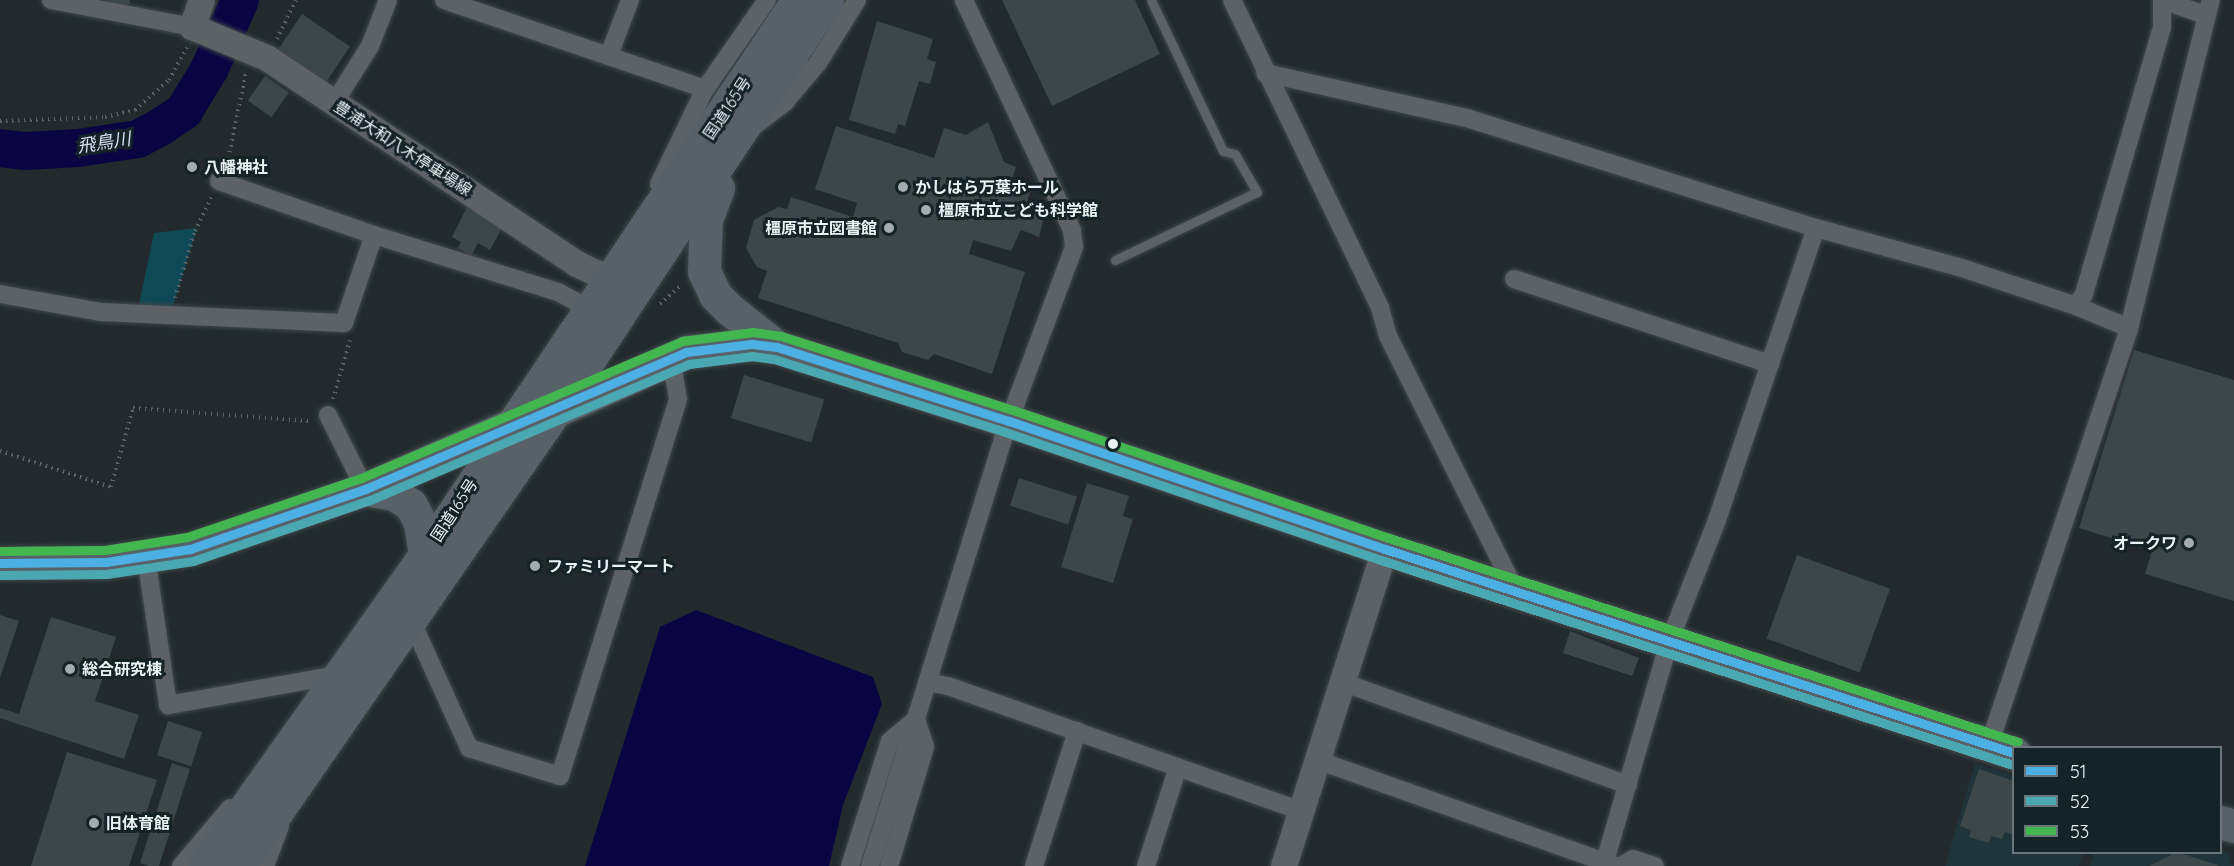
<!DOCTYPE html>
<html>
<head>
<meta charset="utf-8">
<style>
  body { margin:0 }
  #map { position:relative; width:2234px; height:866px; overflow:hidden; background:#222a2d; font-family:Quicksand,"Noto Sans JP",sans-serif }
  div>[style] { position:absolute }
  .built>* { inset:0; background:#1f343b }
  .green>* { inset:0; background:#0f4958 }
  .water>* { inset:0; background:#0b0443 }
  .river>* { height:38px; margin:-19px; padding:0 19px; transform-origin:19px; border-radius:19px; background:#0b0443 }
  .building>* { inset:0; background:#3b4748; transform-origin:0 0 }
  .path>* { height:4px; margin-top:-2px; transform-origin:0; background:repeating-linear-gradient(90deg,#5e6365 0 1.5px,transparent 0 6px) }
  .roads { filter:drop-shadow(0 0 2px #40484a) drop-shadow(0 0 2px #40484a) }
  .lane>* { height:9px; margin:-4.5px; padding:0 4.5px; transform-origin:4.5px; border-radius:4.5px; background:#5c6265 }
  .street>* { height:18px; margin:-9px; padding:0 9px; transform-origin:9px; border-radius:9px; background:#5c6265 }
  .secondary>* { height:26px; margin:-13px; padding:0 13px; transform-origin:13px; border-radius:13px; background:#5c6265 }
  .highway>* { height:33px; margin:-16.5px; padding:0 16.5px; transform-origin:16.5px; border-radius:16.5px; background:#586168 }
  .bus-1>* { height:9px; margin:-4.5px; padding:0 4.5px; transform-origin:4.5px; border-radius:4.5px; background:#4cb0e4 }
  .bus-2>* { height:9px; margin:-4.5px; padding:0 4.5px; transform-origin:4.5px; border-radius:4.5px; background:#4aa8b3 }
  .bus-3>* { height:9px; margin:-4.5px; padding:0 4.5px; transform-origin:4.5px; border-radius:4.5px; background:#42b750 }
  .dots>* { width:16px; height:16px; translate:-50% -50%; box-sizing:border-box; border:3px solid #142328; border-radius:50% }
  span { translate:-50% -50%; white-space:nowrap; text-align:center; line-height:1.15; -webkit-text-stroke:6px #142328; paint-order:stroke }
  .street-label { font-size:16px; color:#e8f2f5 }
  .poi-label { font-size:16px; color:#e8f2f5; font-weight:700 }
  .left { translate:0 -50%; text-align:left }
  .right { translate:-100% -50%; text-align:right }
  .water-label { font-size:18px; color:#dadff5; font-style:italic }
  .legend { position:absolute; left:2012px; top:746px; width:210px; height:108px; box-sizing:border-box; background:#142328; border:2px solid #69767a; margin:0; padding:8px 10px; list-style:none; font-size:18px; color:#e8f2f5 }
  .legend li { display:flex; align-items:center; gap:12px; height:30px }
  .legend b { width:30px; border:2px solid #69767a }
</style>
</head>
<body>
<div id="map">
  <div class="built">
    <div style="clip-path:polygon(1975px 763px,2013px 776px,2014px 852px,2083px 853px,2079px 866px,1945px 866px)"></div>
    <div style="clip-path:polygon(2221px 850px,2230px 853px,2229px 861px,2234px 866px,2090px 866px,2094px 852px)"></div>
  </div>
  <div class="green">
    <div style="clip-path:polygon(197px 228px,170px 316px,137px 314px,154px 233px)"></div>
  </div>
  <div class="water">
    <div style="clip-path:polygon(696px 610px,873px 677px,882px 704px,843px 805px,829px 866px,585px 866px,660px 627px)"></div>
  </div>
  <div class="river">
    <div style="left:0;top:148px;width:26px;rotate:7deg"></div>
    <div style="left:26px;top:151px;width:52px;rotate:-3.3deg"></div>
    <div style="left:78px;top:148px;width:61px;rotate:-8.5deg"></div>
    <div style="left:138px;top:139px;width:27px;rotate:-28deg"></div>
    <div style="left:162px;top:126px;width:27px;rotate:-34deg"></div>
    <div style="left:184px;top:111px;width:50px;rotate:-58.8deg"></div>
    <div style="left:210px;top:68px;width:74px;rotate:-66.2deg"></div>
  </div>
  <div class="building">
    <div style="clip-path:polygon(106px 0,130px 0,128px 8px)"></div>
    <div style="clip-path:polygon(1002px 0,1135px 0,1160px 54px,1052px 106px)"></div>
    <div style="left:302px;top:14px;width:58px;height:47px;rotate:34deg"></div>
    <div style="clip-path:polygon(877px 21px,933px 39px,927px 59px,936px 62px,930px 84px,919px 81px,905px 126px,898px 124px,895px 134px,849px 120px)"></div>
    <div style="left:265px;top:76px;width:29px;height:30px;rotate:35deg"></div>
    <div style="clip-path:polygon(988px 122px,1004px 162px,1016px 167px,1011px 182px,1031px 189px,1025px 210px,1044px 217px,1039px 237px,1021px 230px,1011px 251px,973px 240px,969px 254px,1025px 272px,992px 374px,934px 354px,928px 360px,902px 352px,898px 343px,758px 298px,767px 271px,757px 267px,746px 248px,754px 220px,778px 207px,787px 209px,791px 197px,853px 217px,857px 203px,815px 189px,836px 126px,934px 158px,944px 128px,966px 135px)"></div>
    <div style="clip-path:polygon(467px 207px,502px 228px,490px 250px,478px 243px,471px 256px,458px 248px,461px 242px,452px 237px)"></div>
    <div style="clip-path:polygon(2134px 350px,2234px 380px,2234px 601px,2145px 574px,2152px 551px,2079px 528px)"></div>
    <div style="left:744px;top:375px;width:84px;height:45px;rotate:17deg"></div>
    <div style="left:1019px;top:478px;width:61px;height:29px;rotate:18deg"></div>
    <div style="clip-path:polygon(1087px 483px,1129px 496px,1123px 516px,1133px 519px,1113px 583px,1061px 567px)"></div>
    <div style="left:1797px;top:555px;width:99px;height:89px;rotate:20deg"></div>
    <div style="clip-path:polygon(0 615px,19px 621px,0 678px)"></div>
    <div style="clip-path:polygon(51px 617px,116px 637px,95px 701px,139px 715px,124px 759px,0 718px,0 708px,19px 714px)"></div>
    <div style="clip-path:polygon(1570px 631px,1639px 658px,1632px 676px,1563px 653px)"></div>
    <div style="left:168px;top:721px;width:36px;height:36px;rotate:18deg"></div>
    <div style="clip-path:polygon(67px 752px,157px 780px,129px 866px,31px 866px)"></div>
    <div style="clip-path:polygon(172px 763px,190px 769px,159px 866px,149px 866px,140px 863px)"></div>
    <div style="clip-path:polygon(1979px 769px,2014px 781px,2014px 835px,2005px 832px,2002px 839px,1991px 836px,1989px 843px,1969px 837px,1971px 830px,1960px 826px)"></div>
    <div style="clip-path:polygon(2176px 852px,2218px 865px,2218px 866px,2149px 866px)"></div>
  </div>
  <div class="path">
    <div style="left:277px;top:39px;width:43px;rotate:-64deg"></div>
    <div style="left:0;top:121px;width:105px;rotate:-2.2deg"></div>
    <div style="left:105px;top:117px;width:31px;rotate:-13deg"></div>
    <div style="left:135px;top:110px;width:45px;rotate:-41.4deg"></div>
    <div style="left:169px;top:80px;width:37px;rotate:-61deg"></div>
    <div style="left:227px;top:164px;width:94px;rotate:-78.3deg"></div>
    <div style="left:175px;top:298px;width:70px;rotate:-73.4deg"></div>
    <div style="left:195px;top:231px;width:37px;rotate:-64deg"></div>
    <div style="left:660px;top:304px;width:28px;rotate:-42deg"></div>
    <div style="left:333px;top:399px;width:61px;rotate:-73.9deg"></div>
    <div style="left:0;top:451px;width:117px;rotate:18deg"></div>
    <div style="left:111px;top:487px;width:82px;rotate:-74.4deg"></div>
    <div style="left:133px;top:408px;width:179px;rotate:4.2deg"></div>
  </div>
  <div class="roads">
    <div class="lane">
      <div style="left:1115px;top:260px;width:157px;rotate:-25.6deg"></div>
      <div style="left:1257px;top:192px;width:44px;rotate:-120.1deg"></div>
      <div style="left:1235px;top:154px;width:12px;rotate:-166deg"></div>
      <div style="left:1223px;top:151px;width:167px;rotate:-115.5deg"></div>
    </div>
    <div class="street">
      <div style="left:51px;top:0;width:144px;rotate:10.8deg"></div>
      <div style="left:444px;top:0;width:276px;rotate:18.8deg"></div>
      <div style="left:1232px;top:0;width:342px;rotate:64.3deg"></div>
      <div style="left:1380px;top:308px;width:29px;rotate:74deg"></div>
      <div style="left:1388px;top:336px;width:284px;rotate:63.4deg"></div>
      <div style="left:2163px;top:0;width:45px;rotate:19.7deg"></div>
      <div style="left:609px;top:55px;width:59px;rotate:-69.1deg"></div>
      <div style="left:1265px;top:73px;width:207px;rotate:12.6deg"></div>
      <div style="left:1467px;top:118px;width:366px;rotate:17.5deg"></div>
      <div style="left:1816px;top:228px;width:151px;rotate:15.3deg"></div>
      <div style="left:1962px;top:268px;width:120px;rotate:18.4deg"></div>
      <div style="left:2076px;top:306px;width:57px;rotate:22.5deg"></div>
      <div style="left:334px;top:103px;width:67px;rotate:-57.7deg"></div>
      <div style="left:370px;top:46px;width:49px;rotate:-68.6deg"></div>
      <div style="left:755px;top:125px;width:38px;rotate:-37deg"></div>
      <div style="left:785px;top:102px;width:51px;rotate:-49.8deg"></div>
      <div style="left:818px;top:63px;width:74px;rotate:-58.2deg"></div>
      <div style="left:219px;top:181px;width:164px;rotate:19.2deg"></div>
      <div style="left:659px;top:184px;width:106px;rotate:-64.2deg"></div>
      <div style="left:705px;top:89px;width:108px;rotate:-55.1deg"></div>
      <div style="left:1514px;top:279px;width:270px;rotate:18.4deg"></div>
      <div style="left:0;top:294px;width:103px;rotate:10.1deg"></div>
      <div style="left:101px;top:312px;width:243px;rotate:2.6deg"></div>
      <div style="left:344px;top:323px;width:93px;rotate:-71.2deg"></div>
      <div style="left:374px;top:235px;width:193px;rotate:17.2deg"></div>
      <div style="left:558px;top:292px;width:36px;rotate:28deg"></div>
      <div style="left:2076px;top:306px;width:14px;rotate:-56deg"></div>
      <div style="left:2084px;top:294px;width:277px;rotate:-73.7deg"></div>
      <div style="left:2162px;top:28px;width:28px;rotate:-90deg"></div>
      <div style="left:328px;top:415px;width:83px;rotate:63.4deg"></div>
      <div style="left:146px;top:557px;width:150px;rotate:81.5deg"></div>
      <div style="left:168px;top:705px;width:173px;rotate:-10deg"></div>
      <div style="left:411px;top:620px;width:141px;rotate:65.6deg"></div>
      <div style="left:469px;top:748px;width:95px;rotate:17.1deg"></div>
      <div style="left:560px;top:776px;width:395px;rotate:-72.6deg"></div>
      <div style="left:678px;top:399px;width:42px;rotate:-99.7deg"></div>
      <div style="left:927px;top:682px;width:21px;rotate:11deg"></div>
      <div style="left:948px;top:686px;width:374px;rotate:19.5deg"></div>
      <div style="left:1342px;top:682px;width:304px;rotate:19.8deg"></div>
      <div style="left:1989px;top:745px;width:440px;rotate:-71.4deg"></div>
      <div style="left:2129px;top:328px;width:338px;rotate:-76deg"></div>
      <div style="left:1317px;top:760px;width:318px;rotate:19.5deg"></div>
      <div style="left:1605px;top:861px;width:228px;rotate:-73.7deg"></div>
      <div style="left:1669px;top:642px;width:131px;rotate:-68.5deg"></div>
      <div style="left:1717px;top:520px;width:308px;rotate:-71.3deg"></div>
      <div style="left:181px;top:866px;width:76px;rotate:-49.8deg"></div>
      <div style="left:265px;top:866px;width:43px;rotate:-69.4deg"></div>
      <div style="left:850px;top:866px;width:131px;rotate:-72.3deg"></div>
      <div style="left:890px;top:741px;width:34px;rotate:-40deg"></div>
      <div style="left:916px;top:719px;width:29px;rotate:72deg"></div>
      <div style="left:925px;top:747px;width:124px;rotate:106.8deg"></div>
      <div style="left:870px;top:866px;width:466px;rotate:-72.7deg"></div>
      <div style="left:1009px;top:421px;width:186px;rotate:-69.5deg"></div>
      <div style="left:1074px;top:247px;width:17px;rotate:-97deg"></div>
      <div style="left:1072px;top:230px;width:254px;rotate:-115.2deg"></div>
      <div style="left:1034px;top:866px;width:142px;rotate:-72.3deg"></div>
      <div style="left:1146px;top:866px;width:104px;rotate:-72.1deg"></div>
      <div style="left:1621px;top:866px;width:14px;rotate:-30deg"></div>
      <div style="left:1633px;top:859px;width:23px;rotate:18deg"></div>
    </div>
    <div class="secondary">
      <div style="left:202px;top:0;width:29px;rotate:110deg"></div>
      <div style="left:192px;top:27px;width:81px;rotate:22.5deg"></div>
      <div style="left:267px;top:58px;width:372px;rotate:33.6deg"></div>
      <div style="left:577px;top:264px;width:55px;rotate:25.6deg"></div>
      <div style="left:1284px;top:866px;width:333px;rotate:-72.3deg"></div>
    </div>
    <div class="highway">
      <div style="left:718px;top:188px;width:33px;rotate:111deg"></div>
      <div style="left:706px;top:219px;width:52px;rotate:92.2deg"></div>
      <div style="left:704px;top:271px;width:26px;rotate:65deg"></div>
      <div style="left:715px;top:295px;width:20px;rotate:45deg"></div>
      <div style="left:729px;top:309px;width:61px;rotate:38.4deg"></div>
      <div style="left:365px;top:489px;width:29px;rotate:10deg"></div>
      <div style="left:394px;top:494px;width:20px;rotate:33deg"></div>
      <div style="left:411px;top:505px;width:20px;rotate:63deg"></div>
      <div style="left:420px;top:523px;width:32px;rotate:81deg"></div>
      <div style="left:0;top:563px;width:106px;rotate:-0.5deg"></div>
      <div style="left:106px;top:562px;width:85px;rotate:-8.8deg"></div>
      <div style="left:190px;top:549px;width:185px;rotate:-18.9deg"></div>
      <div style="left:365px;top:489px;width:157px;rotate:-23.6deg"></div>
      <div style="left:509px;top:426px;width:48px;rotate:-18.1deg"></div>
      <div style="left:555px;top:411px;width:144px;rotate:-24.2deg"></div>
      <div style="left:686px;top:352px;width:66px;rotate:-6.9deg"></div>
      <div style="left:752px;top:344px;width:25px;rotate:7deg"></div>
      <div style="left:777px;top:347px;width:244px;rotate:17.7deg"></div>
      <div style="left:1009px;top:421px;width:397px;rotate:18.8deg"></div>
      <div style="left:1385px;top:549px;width:661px;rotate:17.97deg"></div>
      <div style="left:2220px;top:822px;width:15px;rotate:16deg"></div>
      <div style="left:204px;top:866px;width:382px;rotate:-54.6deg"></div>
      <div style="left:425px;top:555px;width:669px;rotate:-56.1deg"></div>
      <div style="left:239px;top:866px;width:554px;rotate:-55.22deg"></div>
      <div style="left:555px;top:411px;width:493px;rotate:-56.5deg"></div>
    </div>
  </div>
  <div class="bus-1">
    <div style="left:0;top:563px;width:106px;rotate:-0.5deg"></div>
    <div style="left:106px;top:562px;width:85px;rotate:-8.8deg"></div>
    <div style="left:190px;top:549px;width:185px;rotate:-18.9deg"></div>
    <div style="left:365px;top:489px;width:349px;rotate:-23.1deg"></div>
    <div style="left:686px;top:352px;width:66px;rotate:-6.9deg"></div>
    <div style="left:752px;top:344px;width:25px;rotate:7deg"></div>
    <div style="left:777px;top:347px;width:244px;rotate:17.7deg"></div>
    <div style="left:1009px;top:421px;width:397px;rotate:18.8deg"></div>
    <div style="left:1385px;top:549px;width:661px;rotate:17.97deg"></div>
  </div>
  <div class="bus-2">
    <div style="left:0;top:575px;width:106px;rotate:-0.5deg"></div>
    <div style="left:106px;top:574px;width:88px;rotate:-8.5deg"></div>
    <div style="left:193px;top:561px;width:187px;rotate:-19deg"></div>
    <div style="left:370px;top:500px;width:347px;rotate:-23.1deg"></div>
    <div style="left:689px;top:364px;width:64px;rotate:-7.2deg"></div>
    <div style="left:752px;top:356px;width:22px;rotate:8deg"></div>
    <div style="left:774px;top:359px;width:242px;rotate:17.5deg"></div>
    <div style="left:1005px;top:432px;width:397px;rotate:18.8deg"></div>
    <div style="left:1381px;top:560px;width:661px;rotate:17.97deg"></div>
  </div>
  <div class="bus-3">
    <div style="left:0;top:551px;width:105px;rotate:-0.5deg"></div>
    <div style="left:105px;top:550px;width:83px;rotate:-9deg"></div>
    <div style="left:187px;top:537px;width:184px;rotate:-18.7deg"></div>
    <div style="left:361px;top:478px;width:349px;rotate:-23.1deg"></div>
    <div style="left:682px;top:341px;width:72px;rotate:-7.2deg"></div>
    <div style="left:753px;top:332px;width:28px;rotate:8deg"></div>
    <div style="left:781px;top:336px;width:244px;rotate:17.7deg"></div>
    <div style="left:1013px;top:410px;width:397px;rotate:18.8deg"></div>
    <div style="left:1389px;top:538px;width:661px;rotate:17.97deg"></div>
  </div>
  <div class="dots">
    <div style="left:192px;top:167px;background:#a3acaf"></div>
    <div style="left:903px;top:187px;background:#a3acaf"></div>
    <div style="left:926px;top:210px;background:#a3acaf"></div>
    <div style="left:889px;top:228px;background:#a3acaf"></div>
    <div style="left:1113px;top:444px;background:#e8f2f5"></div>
    <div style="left:2189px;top:543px;background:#a3acaf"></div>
    <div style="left:535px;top:566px;background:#a3acaf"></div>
    <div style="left:70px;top:669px;background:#a3acaf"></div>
    <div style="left:94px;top:823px;background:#a3acaf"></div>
  </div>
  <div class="street-label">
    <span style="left:727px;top:108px;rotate:-56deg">国道165号</span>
    <span style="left:403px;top:148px;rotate:33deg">豊浦大和八木停車場線</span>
    <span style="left:454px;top:510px;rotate:-57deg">国道165号</span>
  </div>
  <div class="poi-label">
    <span class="left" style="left:204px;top:167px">八幡神社</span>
    <span class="left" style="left:915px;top:187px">かしはら万葉ホール</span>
    <span class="left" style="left:938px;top:210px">橿原市立こども科学館</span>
    <span class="right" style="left:877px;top:228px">橿原市立図書館</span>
    <span class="right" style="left:2177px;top:543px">オークワ</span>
    <span class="left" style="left:547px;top:566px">ファミリーマート</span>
    <span class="left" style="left:82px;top:669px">総合研究棟</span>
    <span class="left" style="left:106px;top:823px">旧体育館</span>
  </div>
  <div class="water-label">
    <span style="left:104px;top:143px;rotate:-9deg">飛鳥川</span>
  </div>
  <ul class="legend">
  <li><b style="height:8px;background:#4cb0e4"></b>51</li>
  <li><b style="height:8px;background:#4aa8b3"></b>52</li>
  <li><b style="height:8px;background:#42b750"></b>53</li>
  </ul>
</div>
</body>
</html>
